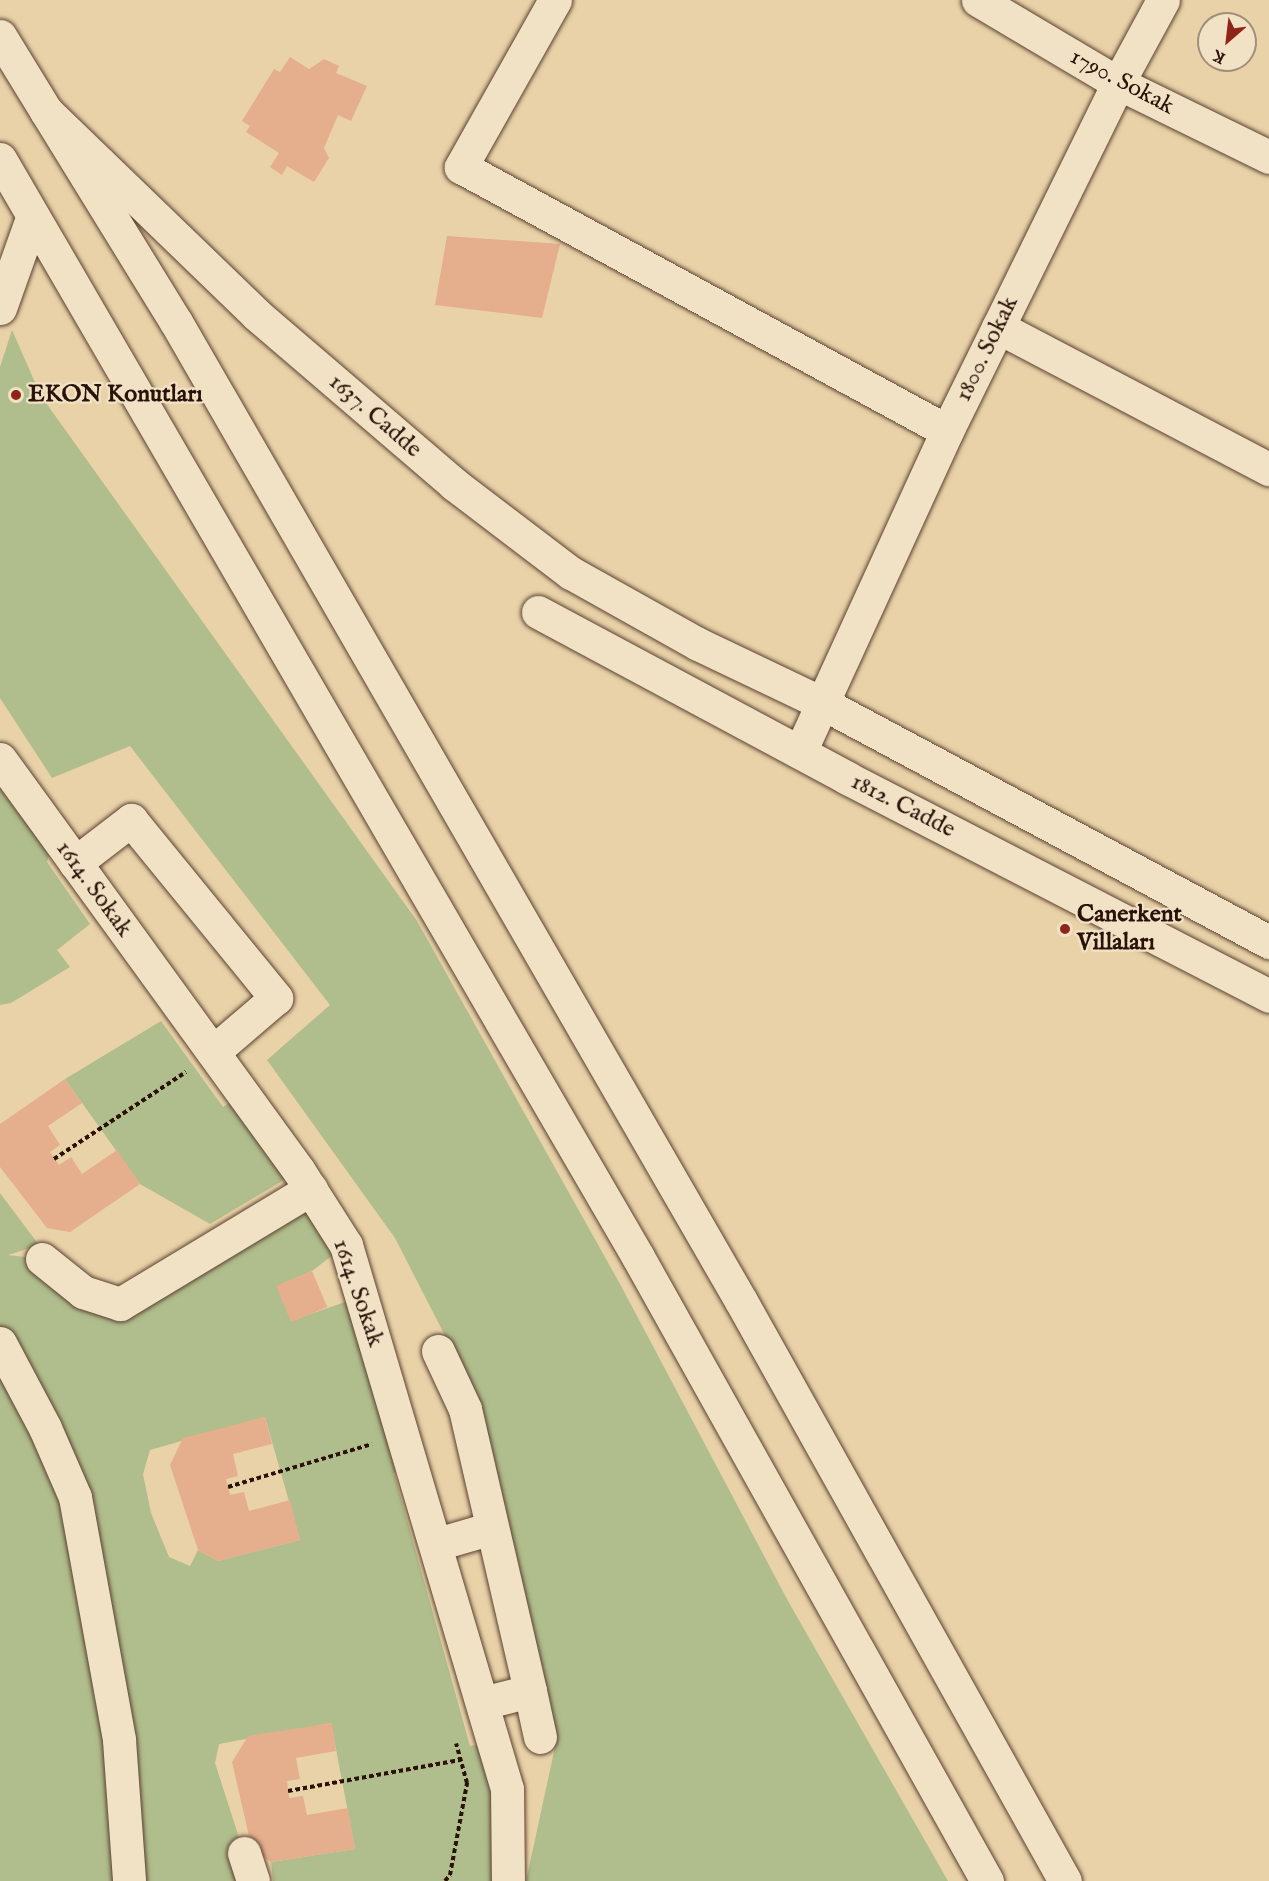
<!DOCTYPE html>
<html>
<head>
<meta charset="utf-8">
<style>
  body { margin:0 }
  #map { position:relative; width:1269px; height:1881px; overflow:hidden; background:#e9d2a8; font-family:"IM FELL English",serif }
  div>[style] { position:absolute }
  .green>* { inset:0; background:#b0bd8c }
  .building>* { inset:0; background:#e5ae8d; transform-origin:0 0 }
  .path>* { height:4px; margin-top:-2px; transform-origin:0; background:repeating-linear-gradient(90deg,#2a1208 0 4.5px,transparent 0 7.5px) }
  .roads { filter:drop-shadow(0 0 2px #5a4230) drop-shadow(0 0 2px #5a4230) }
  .minor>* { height:33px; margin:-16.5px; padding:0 16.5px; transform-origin:16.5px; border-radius:16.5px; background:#f1e2c6 }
  .dots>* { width:16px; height:16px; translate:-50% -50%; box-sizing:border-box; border:3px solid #f1e2c6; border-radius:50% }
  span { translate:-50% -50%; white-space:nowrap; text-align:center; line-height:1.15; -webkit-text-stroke:4.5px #f1e2c6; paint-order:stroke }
  .street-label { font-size:24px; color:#2a1208 }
  .poi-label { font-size:24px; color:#2a1208; font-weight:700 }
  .left { translate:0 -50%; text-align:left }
  .north { position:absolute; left:1197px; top:12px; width:60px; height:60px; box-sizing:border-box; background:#f1e2c6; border:2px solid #a18f7a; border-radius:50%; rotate:208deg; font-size:16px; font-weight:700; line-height:24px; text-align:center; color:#2a1208 }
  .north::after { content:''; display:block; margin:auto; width:21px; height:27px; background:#8f2418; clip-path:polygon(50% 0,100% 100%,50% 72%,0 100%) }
</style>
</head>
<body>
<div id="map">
  <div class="green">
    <div style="clip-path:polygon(12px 330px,41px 396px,417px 921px,620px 1284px,788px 1601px,948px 1881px,526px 1881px,555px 1747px,480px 1404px,395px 1238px,267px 1060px,330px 1005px,130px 746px,52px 778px,0 698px,0 367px)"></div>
    <div style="clip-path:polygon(0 774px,52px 845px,47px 862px,90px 924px,57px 950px,70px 967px,11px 1003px,0 1005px)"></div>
    <div style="clip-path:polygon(161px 1021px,223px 1107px,243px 1094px,299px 1171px,210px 1224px,140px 1184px,65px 1079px)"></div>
    <div style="clip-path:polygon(evenodd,311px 1189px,346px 1245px,312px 1271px,277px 1286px,291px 1321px,362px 1296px,413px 1466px,394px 1473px,470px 1746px,494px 1742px,508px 1881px,273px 1881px,271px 1862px,355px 1849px,331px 1723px,219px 1744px,215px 1763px,253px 1881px,0 1881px,0 1193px,39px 1245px,8px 1255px,42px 1259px,120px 1304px,311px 1189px,265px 1417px,300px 1540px,218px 1561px,198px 1550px,190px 1566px,169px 1557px,151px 1513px,143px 1474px,150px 1450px,265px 1417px)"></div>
  </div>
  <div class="building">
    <div style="clip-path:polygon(290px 57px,309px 69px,324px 59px,339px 66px,336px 73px,367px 86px,351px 121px,338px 115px,324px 148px,329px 158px,314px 182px,287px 166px,282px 175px,270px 167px,279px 153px,246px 132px,250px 126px,242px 121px,274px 69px,280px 72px)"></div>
    <div style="clip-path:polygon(447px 236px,560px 244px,542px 318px,435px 305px)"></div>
    <div style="clip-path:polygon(65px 1079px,82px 1103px,48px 1126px,60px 1145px,50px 1152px,59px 1165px,71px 1157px,82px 1174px,117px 1150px,140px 1184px,70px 1232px,47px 1228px,0 1167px,0 1124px)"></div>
    <div style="left:312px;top:1271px;width:39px;height:39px;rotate:67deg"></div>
    <div style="clip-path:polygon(265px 1417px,272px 1444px,233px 1454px,238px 1476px,226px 1479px,230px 1495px,244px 1492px,249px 1511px,290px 1500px,300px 1540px,218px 1561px,198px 1550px,170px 1465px,183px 1438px)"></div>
    <div style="clip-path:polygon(332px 1723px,336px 1751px,296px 1758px,300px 1779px,287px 1781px,289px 1798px,303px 1796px,307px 1815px,348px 1808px,355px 1849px,271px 1862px,252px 1849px,232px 1762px,248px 1736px)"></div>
  </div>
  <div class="path">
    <div style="left:54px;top:1159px;width:158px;rotate:-33.4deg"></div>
    <div style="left:228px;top:1487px;width:150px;rotate:-16.6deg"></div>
    <div style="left:288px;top:1791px;width:176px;rotate:-10.2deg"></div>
    <div style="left:445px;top:1881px;width:8px;rotate:-50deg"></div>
    <div style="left:450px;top:1875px;width:94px;rotate:-79.5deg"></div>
    <div style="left:467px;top:1783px;width:41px;rotate:-105.4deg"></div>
  </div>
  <div class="roads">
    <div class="minor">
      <div style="left:555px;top:0;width:192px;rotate:119.4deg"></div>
      <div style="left:461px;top:167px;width:553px;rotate:28.51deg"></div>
      <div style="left:978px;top:0;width:163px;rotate:30.7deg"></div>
      <div style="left:1118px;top:83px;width:168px;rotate:26.1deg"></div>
      <div style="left:0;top:36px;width:88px;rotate:58.5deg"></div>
      <div style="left:46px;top:111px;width:293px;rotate:44deg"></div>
      <div style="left:257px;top:315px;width:260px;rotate:40.6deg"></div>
      <div style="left:454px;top:484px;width:147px;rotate:37.3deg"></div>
      <div style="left:571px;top:573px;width:145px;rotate:29.2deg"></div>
      <div style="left:698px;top:644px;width:140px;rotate:25.5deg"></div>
      <div style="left:824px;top:704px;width:505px;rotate:28.14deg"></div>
      <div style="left:46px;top:111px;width:248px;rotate:58.4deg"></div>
      <div style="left:176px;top:322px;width:1130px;rotate:60.01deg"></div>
      <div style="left:741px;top:1301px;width:664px;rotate:60.81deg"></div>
      <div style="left:0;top:159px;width:1270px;rotate:59.84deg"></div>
      <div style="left:638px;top:1257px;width:715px;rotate:60.78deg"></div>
      <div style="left:0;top:308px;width:96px;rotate:-70.4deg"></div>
      <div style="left:998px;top:327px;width:306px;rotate:27.7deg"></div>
      <div style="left:538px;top:612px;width:351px;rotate:28.2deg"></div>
      <div style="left:847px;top:778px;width:475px;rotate:27.3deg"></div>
      <div style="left:800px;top:752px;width:353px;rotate:-65.4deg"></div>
      <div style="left:947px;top:431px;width:388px;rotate:-63.8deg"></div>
      <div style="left:1118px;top:83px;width:94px;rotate:-61.5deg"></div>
      <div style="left:0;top:759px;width:509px;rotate:54.03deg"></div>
      <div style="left:299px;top:1171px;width:88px;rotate:57.6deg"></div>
      <div style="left:346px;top:1245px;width:567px;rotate:73.51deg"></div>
      <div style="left:507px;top:1789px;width:92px;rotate:89.4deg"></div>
      <div style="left:75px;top:863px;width:71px;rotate:-37.5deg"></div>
      <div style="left:131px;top:820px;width:230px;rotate:50.8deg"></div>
      <div style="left:276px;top:998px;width:83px;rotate:139.4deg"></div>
      <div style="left:42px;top:1259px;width:53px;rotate:38.8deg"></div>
      <div style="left:83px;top:1292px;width:39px;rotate:18deg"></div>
      <div style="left:120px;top:1304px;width:223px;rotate:-31.1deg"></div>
      <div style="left:0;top:1343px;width:96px;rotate:62.1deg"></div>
      <div style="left:45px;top:1428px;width:75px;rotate:66.5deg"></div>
      <div style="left:75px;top:1497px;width:247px;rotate:79.7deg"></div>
      <div style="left:119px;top:1740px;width:141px;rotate:85.9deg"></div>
      <div style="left:438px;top:1351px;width:64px;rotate:65deg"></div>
      <div style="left:465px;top:1409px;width:289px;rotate:77deg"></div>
      <div style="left:530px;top:1691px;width:49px;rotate:165.7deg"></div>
      <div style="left:437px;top:1544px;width:57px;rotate:-16.2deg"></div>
      <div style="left:530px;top:1691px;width:47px;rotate:77.7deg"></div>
      <div style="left:244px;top:1853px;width:29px;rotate:72deg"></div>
    </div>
  </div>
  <div class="dots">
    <div style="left:16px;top:395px;background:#8f2418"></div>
    <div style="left:1065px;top:929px;background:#8f2418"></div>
  </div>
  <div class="street-label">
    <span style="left:1122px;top:82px;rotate:28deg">1790. Sokak</span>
    <span style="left:987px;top:349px;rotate:-64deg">1800. Sokak</span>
    <span style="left:375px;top:416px;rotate:41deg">1637. Cadde</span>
    <span style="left:903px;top:806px;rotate:27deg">1812. Cadde</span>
    <span style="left:94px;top:889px;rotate:54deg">1614. Sokak</span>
    <span style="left:358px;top:1293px;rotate:71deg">1614. Sokak</span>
  </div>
  <div class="poi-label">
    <span class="left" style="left:28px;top:395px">EKON Konutları</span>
    <span class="left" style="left:1077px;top:929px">Canerkent<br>Villaları</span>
  </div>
  <div class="north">K</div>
</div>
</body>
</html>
